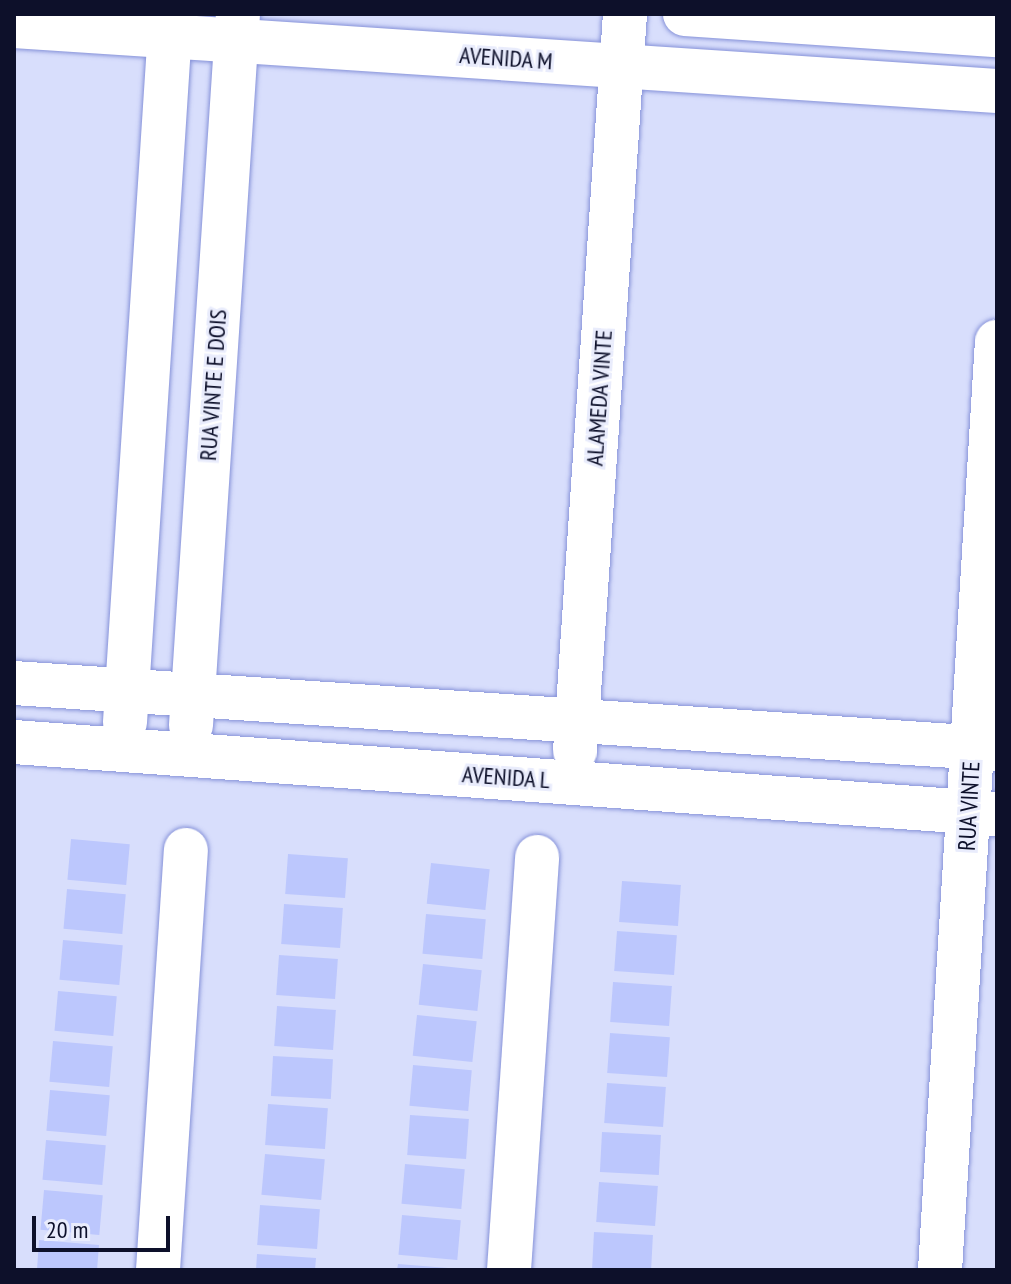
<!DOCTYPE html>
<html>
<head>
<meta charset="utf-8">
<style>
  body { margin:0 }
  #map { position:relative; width:1011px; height:1284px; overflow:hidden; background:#d8defc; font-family:"PT Sans Narrow",sans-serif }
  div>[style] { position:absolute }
  .building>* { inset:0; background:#bcc7fd; transform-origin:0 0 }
  .roads { filter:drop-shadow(0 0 2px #8692d9) drop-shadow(0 0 2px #8692d9) }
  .minor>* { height:44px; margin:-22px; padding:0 22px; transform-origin:22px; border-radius:22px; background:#fff }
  span { translate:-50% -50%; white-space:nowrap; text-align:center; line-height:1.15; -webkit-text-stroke:6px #e9ecfc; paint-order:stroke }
  .street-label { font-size:24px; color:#0d102a }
  .frame { position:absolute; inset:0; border:16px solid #0d102a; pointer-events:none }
  .scale { position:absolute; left:32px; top:1216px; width:138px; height:36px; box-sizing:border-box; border:4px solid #0d102a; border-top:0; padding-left:10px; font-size:24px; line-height:28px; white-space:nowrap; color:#0d102a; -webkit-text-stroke:6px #e9ecfc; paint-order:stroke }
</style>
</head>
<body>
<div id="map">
  <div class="building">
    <div style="left:71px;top:839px;width:59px;height:41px;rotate:5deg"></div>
    <div style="left:288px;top:854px;width:60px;height:40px;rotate:4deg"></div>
    <div style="left:431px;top:863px;width:59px;height:41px;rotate:6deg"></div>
    <div style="left:622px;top:881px;width:59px;height:41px;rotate:4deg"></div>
    <div style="left:67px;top:889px;width:59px;height:40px;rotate:5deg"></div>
    <div style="left:284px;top:904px;width:59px;height:40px;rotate:4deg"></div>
    <div style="left:426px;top:914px;width:60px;height:40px;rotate:5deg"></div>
    <div style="left:617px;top:931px;width:60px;height:40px;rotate:4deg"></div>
    <div style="left:63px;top:940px;width:60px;height:40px;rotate:5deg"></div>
    <div style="left:279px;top:955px;width:59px;height:40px;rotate:4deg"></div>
    <div style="left:423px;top:964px;width:59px;height:41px;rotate:6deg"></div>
    <div style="left:613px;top:982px;width:59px;height:40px;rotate:4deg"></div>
    <div style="left:58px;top:991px;width:59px;height:40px;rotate:5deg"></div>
    <div style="left:277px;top:1006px;width:59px;height:40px;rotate:4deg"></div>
    <div style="left:417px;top:1015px;width:60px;height:41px;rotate:6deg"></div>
    <div style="left:610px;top:1033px;width:60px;height:40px;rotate:4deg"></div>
    <div style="left:53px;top:1041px;width:60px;height:41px;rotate:5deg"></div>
    <div style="left:273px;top:1056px;width:60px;height:40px;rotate:3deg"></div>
    <div style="left:413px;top:1065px;width:59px;height:41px;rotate:5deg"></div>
    <div style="left:607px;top:1083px;width:59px;height:40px;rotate:4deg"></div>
    <div style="left:50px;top:1090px;width:60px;height:41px;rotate:5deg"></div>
    <div style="left:268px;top:1104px;width:60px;height:41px;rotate:4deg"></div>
    <div style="left:410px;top:1115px;width:59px;height:40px;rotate:4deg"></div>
    <div style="left:602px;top:1132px;width:59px;height:40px;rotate:3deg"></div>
    <div style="left:46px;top:1140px;width:60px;height:40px;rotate:5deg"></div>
    <div style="left:265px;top:1154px;width:60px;height:41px;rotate:5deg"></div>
    <div style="left:405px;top:1164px;width:60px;height:40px;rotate:5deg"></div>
    <div style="left:599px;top:1182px;width:59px;height:40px;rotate:4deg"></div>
    <div style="left:44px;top:1190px;width:59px;height:40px;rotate:5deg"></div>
    <div style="left:260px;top:1205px;width:60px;height:40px;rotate:4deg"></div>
    <div style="left:402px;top:1215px;width:59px;height:40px;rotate:5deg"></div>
    <div style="left:594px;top:1232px;width:59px;height:38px;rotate:3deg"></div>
    <div style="clip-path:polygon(39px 1240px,99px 1245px,97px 1270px,37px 1270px)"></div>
    <div style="clip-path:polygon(257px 1254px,316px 1258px,315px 1270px,256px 1270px)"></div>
    <div style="clip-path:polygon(398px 1264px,448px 1268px,448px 1270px,397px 1270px)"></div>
  </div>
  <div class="roads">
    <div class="minor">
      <div style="left:685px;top:14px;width:313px;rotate:3.9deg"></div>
      <div style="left:14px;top:26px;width:985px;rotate:3.78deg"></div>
      <div style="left:14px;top:683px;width:985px;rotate:3.84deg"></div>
      <div style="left:125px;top:722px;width:709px;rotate:-86.28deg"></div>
      <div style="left:191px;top:725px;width:713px;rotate:-86.22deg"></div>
      <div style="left:14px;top:742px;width:986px;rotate:4.19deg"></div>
      <div style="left:575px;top:751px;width:739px;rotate:-86.12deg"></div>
      <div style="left:158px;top:1270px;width:421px;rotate:-86.2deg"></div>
      <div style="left:509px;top:1270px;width:414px;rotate:-86.1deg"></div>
      <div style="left:940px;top:1270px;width:930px;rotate:-86.49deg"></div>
    </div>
  </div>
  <div class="street-label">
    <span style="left:506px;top:58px;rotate:4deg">AVENIDA M</span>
    <span style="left:213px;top:385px;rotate:-86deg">RUA VINTE E DOIS</span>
    <span style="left:599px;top:398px;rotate:-86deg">ALAMEDA VINTE</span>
    <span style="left:506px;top:777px;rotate:4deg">AVENIDA L</span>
    <span style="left:969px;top:806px;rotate:-87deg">RUA VINTE</span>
  </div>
  <div class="frame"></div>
  <div class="scale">20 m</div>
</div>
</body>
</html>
